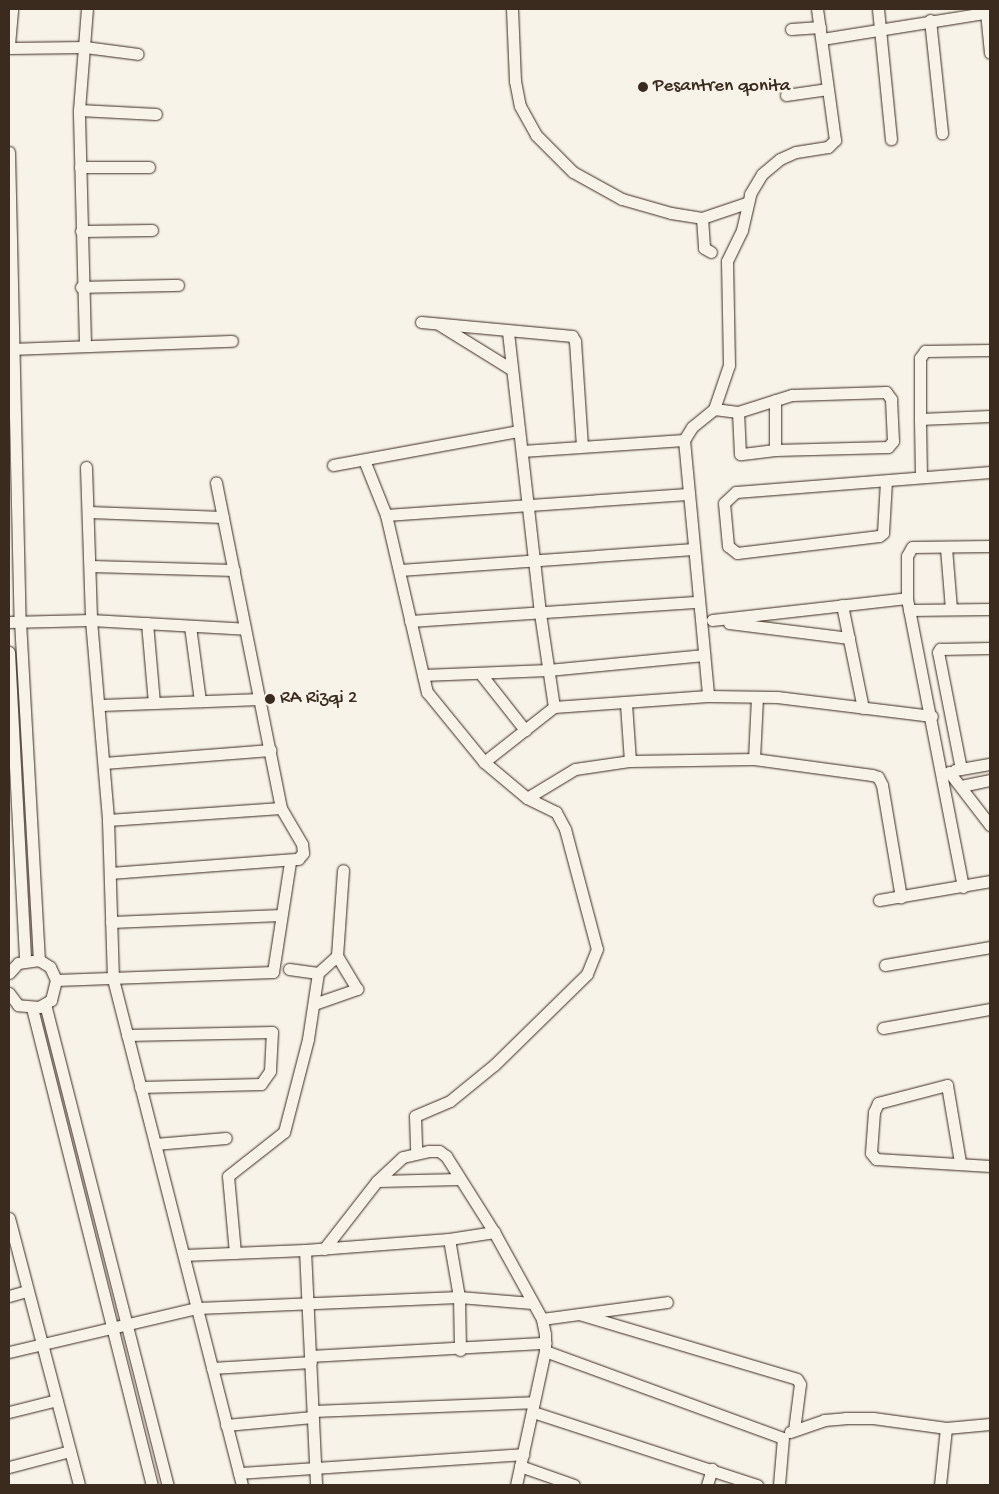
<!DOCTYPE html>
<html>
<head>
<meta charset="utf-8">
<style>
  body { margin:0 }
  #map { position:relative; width:999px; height:1494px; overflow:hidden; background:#f7f3e8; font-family:"Gochi Hand",sans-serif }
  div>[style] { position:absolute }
  .roads { filter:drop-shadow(0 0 1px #3b2a1e) drop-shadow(0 0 1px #3b2a1e) }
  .minor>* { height:11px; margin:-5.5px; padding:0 5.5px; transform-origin:5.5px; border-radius:5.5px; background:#f7f3e8 }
  .dots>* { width:14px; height:14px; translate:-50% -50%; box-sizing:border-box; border:2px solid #f7f3e8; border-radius:50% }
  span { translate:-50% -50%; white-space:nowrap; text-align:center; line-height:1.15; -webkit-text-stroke:5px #f7f3e8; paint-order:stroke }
  .poi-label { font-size:19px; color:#3b2a1e }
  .left { translate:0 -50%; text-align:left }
  .frame { position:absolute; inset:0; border:10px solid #3b2a1e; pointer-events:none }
</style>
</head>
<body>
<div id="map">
  <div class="roads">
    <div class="minor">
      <div style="left:512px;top:9px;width:72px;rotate:87.6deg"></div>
      <div style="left:515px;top:81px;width:25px;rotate:79deg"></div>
      <div style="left:520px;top:106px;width:33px;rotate:61deg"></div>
      <div style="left:536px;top:135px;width:52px;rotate:45deg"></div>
      <div style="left:573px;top:172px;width:56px;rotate:28.9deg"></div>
      <div style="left:622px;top:199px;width:51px;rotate:15.9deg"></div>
      <div style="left:671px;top:213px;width:31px;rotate:9deg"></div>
      <div style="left:702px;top:218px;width:46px;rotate:-18.8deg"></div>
      <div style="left:878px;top:9px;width:131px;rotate:84.3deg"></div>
      <div style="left:986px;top:12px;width:41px;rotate:84.4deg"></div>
      <div style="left:930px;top:20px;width:114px;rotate:83.9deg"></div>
      <div style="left:791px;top:29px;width:29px;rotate:-4deg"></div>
      <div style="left:822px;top:39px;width:170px;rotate:-9.1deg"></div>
      <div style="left:9px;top:45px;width:36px;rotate:-85deg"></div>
      <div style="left:9px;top:48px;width:76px;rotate:-0.8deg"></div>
      <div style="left:85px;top:47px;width:53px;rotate:7.5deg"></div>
      <div style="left:786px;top:95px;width:42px;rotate:-8.1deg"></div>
      <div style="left:79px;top:110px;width:77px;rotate:3deg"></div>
      <div style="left:9px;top:152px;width:469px;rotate:88.7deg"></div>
      <div style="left:20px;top:621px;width:340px;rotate:86.8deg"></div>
      <div style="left:80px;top:167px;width:69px"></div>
      <div style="left:702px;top:218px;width:30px;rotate:86deg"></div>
      <div style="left:704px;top:248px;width:8px;rotate:30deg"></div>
      <div style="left:81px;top:231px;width:71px;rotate:-0.8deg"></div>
      <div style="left:81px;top:287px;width:97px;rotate:-1.2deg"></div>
      <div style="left:421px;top:322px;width:152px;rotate:5.3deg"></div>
      <div style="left:572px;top:336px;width:6px;rotate:59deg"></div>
      <div style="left:575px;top:341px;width:105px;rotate:86.2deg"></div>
      <div style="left:440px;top:325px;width:84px;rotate:31.8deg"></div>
      <div style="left:85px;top:344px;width:234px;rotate:-91.5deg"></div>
      <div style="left:79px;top:110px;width:101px;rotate:-85.5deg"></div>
      <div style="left:9px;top:349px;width:223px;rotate:-2.1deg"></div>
      <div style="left:775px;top:400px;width:50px;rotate:90deg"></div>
      <div style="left:714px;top:409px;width:24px;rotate:7deg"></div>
      <div style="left:738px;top:412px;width:57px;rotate:-17.5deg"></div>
      <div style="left:792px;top:395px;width:94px;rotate:-1.8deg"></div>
      <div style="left:886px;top:392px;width:9px;rotate:54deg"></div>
      <div style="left:891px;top:399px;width:42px;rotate:87.3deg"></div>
      <div style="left:893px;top:441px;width:8px;rotate:130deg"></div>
      <div style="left:888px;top:447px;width:113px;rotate:178.5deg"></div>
      <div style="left:775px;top:450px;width:35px;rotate:173deg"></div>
      <div style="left:740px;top:454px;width:42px;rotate:-92.7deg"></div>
      <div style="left:920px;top:419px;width:61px;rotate:-90deg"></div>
      <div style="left:920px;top:358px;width:9px;rotate:-54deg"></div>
      <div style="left:925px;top:351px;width:65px;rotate:-0.9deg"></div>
      <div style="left:684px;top:440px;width:257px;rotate:84.6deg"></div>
      <div style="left:522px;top:451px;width:162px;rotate:-3.9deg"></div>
      <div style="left:684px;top:440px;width:15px;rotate:-58deg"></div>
      <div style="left:692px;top:427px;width:28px;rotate:-39deg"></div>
      <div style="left:714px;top:409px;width:46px;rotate:-71.2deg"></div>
      <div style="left:729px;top:365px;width:104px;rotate:-91.1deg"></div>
      <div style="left:727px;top:261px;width:34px;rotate:-64deg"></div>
      <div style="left:742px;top:230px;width:37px;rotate:-77deg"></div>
      <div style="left:750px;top:194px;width:23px;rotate:-59deg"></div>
      <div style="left:762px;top:174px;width:23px;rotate:-40deg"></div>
      <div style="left:780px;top:159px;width:17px;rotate:-24deg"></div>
      <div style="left:796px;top:152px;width:32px;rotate:-9deg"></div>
      <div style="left:828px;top:147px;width:10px;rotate:-45deg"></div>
      <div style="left:835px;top:140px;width:132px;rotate:-97.8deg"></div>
      <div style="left:364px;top:460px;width:59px;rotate:68.2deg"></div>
      <div style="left:386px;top:515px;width:182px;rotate:77deg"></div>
      <div style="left:427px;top:692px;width:90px;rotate:50.8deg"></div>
      <div style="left:484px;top:762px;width:56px;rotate:39.9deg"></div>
      <div style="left:527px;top:798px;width:32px;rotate:26deg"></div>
      <div style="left:556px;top:812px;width:19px;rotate:62deg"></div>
      <div style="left:565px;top:829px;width:124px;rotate:75.1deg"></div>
      <div style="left:597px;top:949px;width:27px;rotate:112deg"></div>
      <div style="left:587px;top:974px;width:130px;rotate:135.6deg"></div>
      <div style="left:494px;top:1065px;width:57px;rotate:140.7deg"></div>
      <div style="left:450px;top:1101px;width:38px;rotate:157deg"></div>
      <div style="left:415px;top:1116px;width:37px;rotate:88deg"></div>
      <div style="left:333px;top:465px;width:189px;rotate:-10.4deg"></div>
      <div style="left:86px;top:467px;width:153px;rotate:88.1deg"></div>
      <div style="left:91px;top:620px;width:201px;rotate:85.1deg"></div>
      <div style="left:108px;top:820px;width:159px;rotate:88.2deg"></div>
      <div style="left:113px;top:979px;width:522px;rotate:75.7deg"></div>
      <div style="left:921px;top:477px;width:58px;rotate:-91deg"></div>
      <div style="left:920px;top:419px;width:70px;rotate:-2.5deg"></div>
      <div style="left:886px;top:481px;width:52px;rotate:93.3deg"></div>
      <div style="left:883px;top:533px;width:5px;rotate:143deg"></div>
      <div style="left:879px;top:536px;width:143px;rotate:173.2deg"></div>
      <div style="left:737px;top:553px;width:11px;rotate:-142deg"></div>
      <div style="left:728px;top:546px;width:43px;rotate:-95.3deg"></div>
      <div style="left:724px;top:503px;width:16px;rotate:-43deg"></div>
      <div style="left:736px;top:492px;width:255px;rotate:-4.5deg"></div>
      <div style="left:89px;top:512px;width:134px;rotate:2.1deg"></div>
      <div style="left:386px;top:515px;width:302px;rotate:-4deg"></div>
      <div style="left:946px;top:548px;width:61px;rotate:85.3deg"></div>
      <div style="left:91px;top:566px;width:143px;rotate:1.6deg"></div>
      <div style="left:400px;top:570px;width:294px;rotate:-4.1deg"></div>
      <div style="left:842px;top:605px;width:105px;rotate:78.5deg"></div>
      <div style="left:909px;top:610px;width:81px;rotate:-0.7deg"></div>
      <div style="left:712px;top:620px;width:196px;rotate:-6.4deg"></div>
      <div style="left:410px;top:621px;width:289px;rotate:-3.8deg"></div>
      <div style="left:9px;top:622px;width:82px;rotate:-1.4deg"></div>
      <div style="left:91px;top:620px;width:154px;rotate:3.3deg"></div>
      <div style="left:147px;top:623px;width:80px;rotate:85deg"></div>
      <div style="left:729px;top:623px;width:121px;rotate:7.1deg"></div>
      <div style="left:190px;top:626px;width:76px;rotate:82.4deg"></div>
      <div style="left:9px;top:652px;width:308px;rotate:87deg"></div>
      <div style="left:480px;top:673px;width:73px;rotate:51.7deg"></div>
      <div style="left:423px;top:675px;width:125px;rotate:-2.3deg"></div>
      <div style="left:548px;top:670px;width:157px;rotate:-5.5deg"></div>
      <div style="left:626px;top:704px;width:57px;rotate:86deg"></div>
      <div style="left:101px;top:705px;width:159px;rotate:-2.2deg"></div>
      <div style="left:554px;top:707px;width:154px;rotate:-4.1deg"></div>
      <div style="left:708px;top:696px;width:69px;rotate:0.8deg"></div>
      <div style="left:777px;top:697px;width:156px;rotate:7deg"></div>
      <div style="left:754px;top:759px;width:62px;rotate:-87.2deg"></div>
      <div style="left:484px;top:762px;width:89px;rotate:-38.2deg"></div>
      <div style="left:554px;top:707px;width:95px;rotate:-98.5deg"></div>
      <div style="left:540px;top:613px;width:284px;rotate:-96.5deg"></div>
      <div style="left:104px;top:763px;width:167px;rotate:-4.5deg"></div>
      <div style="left:961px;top:769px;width:119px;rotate:-101.1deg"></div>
      <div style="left:938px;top:652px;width:4px;rotate:-56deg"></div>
      <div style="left:940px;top:649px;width:50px;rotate:-1.1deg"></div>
      <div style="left:955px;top:770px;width:36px;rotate:-10deg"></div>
      <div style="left:949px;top:772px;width:67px;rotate:52.3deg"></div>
      <div style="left:961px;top:786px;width:30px;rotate:-12deg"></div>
      <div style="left:527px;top:798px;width:56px;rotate:-31.1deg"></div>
      <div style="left:575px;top:769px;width:56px;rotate:-8.3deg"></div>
      <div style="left:630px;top:761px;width:124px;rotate:-0.9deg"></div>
      <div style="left:754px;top:759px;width:119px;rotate:7.7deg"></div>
      <div style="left:872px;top:775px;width:6px;rotate:18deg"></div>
      <div style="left:878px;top:777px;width:9px;rotate:63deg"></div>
      <div style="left:882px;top:785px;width:114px;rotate:80.4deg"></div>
      <div style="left:108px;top:820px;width:173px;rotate:-4deg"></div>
      <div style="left:281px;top:808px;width:332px;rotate:-101.3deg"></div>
      <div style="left:110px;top:873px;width:189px;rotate:-4.3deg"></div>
      <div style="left:298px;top:859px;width:8px;rotate:-50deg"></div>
      <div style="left:303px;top:853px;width:9px;rotate:-96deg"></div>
      <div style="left:302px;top:844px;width:42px;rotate:-120.3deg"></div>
      <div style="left:963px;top:887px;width:294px;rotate:-101deg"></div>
      <div style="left:907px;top:598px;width:42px;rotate:-90deg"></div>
      <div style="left:907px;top:556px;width:10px;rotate:-61deg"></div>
      <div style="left:912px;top:547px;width:78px;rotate:-0.7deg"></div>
      <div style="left:879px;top:900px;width:113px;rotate:-9.7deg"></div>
      <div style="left:111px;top:922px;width:170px;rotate:-2.4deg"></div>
      <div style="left:885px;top:965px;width:107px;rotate:-9.7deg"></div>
      <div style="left:289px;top:969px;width:29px;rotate:8deg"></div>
      <div style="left:9px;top:973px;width:13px;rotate:-48deg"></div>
      <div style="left:18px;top:963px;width:21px;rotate:-8deg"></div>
      <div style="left:39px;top:960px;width:13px;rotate:32deg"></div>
      <div style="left:50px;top:967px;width:14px;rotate:65deg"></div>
      <div style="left:56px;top:980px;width:21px;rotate:104deg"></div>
      <div style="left:51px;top:1000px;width:14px;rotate:150deg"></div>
      <div style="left:39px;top:1007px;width:21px;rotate:-175deg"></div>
      <div style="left:18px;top:1005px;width:15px;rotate:-127deg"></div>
      <div style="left:56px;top:980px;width:217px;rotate:-2.1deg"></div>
      <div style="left:273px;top:972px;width:111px;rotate:-81.2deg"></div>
      <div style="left:45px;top:1004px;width:496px;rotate:75.7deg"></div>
      <div style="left:314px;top:1004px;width:46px;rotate:-19.2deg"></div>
      <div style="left:357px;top:989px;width:39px;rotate:-121deg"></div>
      <div style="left:32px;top:1008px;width:492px;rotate:75.9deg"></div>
      <div style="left:883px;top:1028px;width:109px;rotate:-10.1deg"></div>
      <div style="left:127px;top:1035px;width:145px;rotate:-1.2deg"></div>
      <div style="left:272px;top:1032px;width:39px;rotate:93deg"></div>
      <div style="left:270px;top:1071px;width:16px;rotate:125deg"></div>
      <div style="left:261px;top:1084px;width:121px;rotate:178.6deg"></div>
      <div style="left:155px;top:1144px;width:71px;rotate:-4.8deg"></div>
      <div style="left:960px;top:1162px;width:78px;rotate:-99.6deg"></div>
      <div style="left:947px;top:1085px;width:71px;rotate:165.4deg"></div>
      <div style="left:878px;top:1103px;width:10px;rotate:114deg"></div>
      <div style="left:874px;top:1112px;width:41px;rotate:94.2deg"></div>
      <div style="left:871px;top:1153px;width:8px;rotate:50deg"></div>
      <div style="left:876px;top:1159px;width:114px;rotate:3.5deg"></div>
      <div style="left:377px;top:1181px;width:82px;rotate:-1.4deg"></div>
      <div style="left:9px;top:1218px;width:276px;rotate:75.3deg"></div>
      <div style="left:449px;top:1239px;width:59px;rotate:80.2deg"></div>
      <div style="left:459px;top:1297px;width:73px;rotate:4.7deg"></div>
      <div style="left:324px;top:1249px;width:86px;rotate:-52.1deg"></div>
      <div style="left:377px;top:1181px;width:35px;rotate:-43deg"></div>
      <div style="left:403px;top:1157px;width:26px;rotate:-13deg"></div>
      <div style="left:428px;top:1151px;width:11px"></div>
      <div style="left:439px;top:1151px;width:9px;rotate:36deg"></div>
      <div style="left:446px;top:1156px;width:90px;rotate:57.7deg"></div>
      <div style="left:494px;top:1232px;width:99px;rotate:61.1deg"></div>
      <div style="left:542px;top:1319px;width:15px;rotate:79deg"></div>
      <div style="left:545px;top:1334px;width:17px;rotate:90deg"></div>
      <div style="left:545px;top:1351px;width:137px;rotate:102.2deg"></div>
      <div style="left:305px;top:1250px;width:235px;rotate:87.3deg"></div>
      <div style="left:235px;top:1253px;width:77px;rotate:-95.2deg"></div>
      <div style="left:228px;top:1176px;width:71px;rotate:-38.2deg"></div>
      <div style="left:284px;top:1132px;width:96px;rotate:-75.5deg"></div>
      <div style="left:308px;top:1039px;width:67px;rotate:-81.4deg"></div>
      <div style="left:318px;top:973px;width:25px;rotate:-42deg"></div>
      <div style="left:337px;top:956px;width:86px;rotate:-86deg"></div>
      <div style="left:184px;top:1255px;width:121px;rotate:-2.4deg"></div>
      <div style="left:305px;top:1250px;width:144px;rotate:-4.4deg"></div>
      <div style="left:449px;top:1239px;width:46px;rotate:-8.8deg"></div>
      <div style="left:9px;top:1296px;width:19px;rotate:-16deg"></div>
      <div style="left:579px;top:1314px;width:227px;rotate:16.6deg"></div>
      <div style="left:797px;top:1379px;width:6px;rotate:59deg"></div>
      <div style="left:800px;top:1384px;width:46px;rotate:97.4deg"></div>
      <div style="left:542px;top:1319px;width:126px;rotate:-7.7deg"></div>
      <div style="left:545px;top:1351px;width:253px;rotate:20.1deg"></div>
      <div style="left:783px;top:1438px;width:47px;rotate:94.9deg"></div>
      <div style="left:9px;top:1352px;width:193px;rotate:-13.2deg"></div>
      <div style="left:197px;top:1308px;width:262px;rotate:-2.4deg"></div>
      <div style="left:459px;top:1297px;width:53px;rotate:88.9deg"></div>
      <div style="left:310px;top:1356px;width:236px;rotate:-3.2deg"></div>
      <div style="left:212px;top:1368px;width:99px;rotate:-3.5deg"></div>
      <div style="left:313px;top:1411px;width:221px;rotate:-2.3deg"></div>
      <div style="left:9px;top:1412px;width:49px;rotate:-14deg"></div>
      <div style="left:533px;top:1412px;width:236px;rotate:18.1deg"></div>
      <div style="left:226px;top:1425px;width:87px;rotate:-5.3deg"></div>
      <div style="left:790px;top:1432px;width:36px;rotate:-19deg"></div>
      <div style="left:824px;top:1420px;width:21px;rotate:-5deg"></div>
      <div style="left:845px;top:1418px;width:28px"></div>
      <div style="left:873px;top:1418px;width:74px;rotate:7.8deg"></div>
      <div style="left:946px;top:1428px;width:44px;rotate:-5.2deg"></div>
      <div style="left:520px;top:1466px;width:57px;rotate:19.4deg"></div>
      <div style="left:9px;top:1467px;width:63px;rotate:-14.7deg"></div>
      <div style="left:239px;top:1473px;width:285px;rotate:-3.8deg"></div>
      <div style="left:707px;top:1485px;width:17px;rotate:-73deg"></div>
      <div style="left:940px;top:1485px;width:57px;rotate:-84deg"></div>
    </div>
  </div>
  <div class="dots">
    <div style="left:643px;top:87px;background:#3b2a1e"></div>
    <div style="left:270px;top:699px;background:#3b2a1e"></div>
  </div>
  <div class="poi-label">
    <span class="left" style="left:653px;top:87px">Pesantren qonita</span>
    <span class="left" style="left:280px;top:699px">RA Rizqi 2</span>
  </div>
  <div class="frame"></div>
</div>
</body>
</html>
